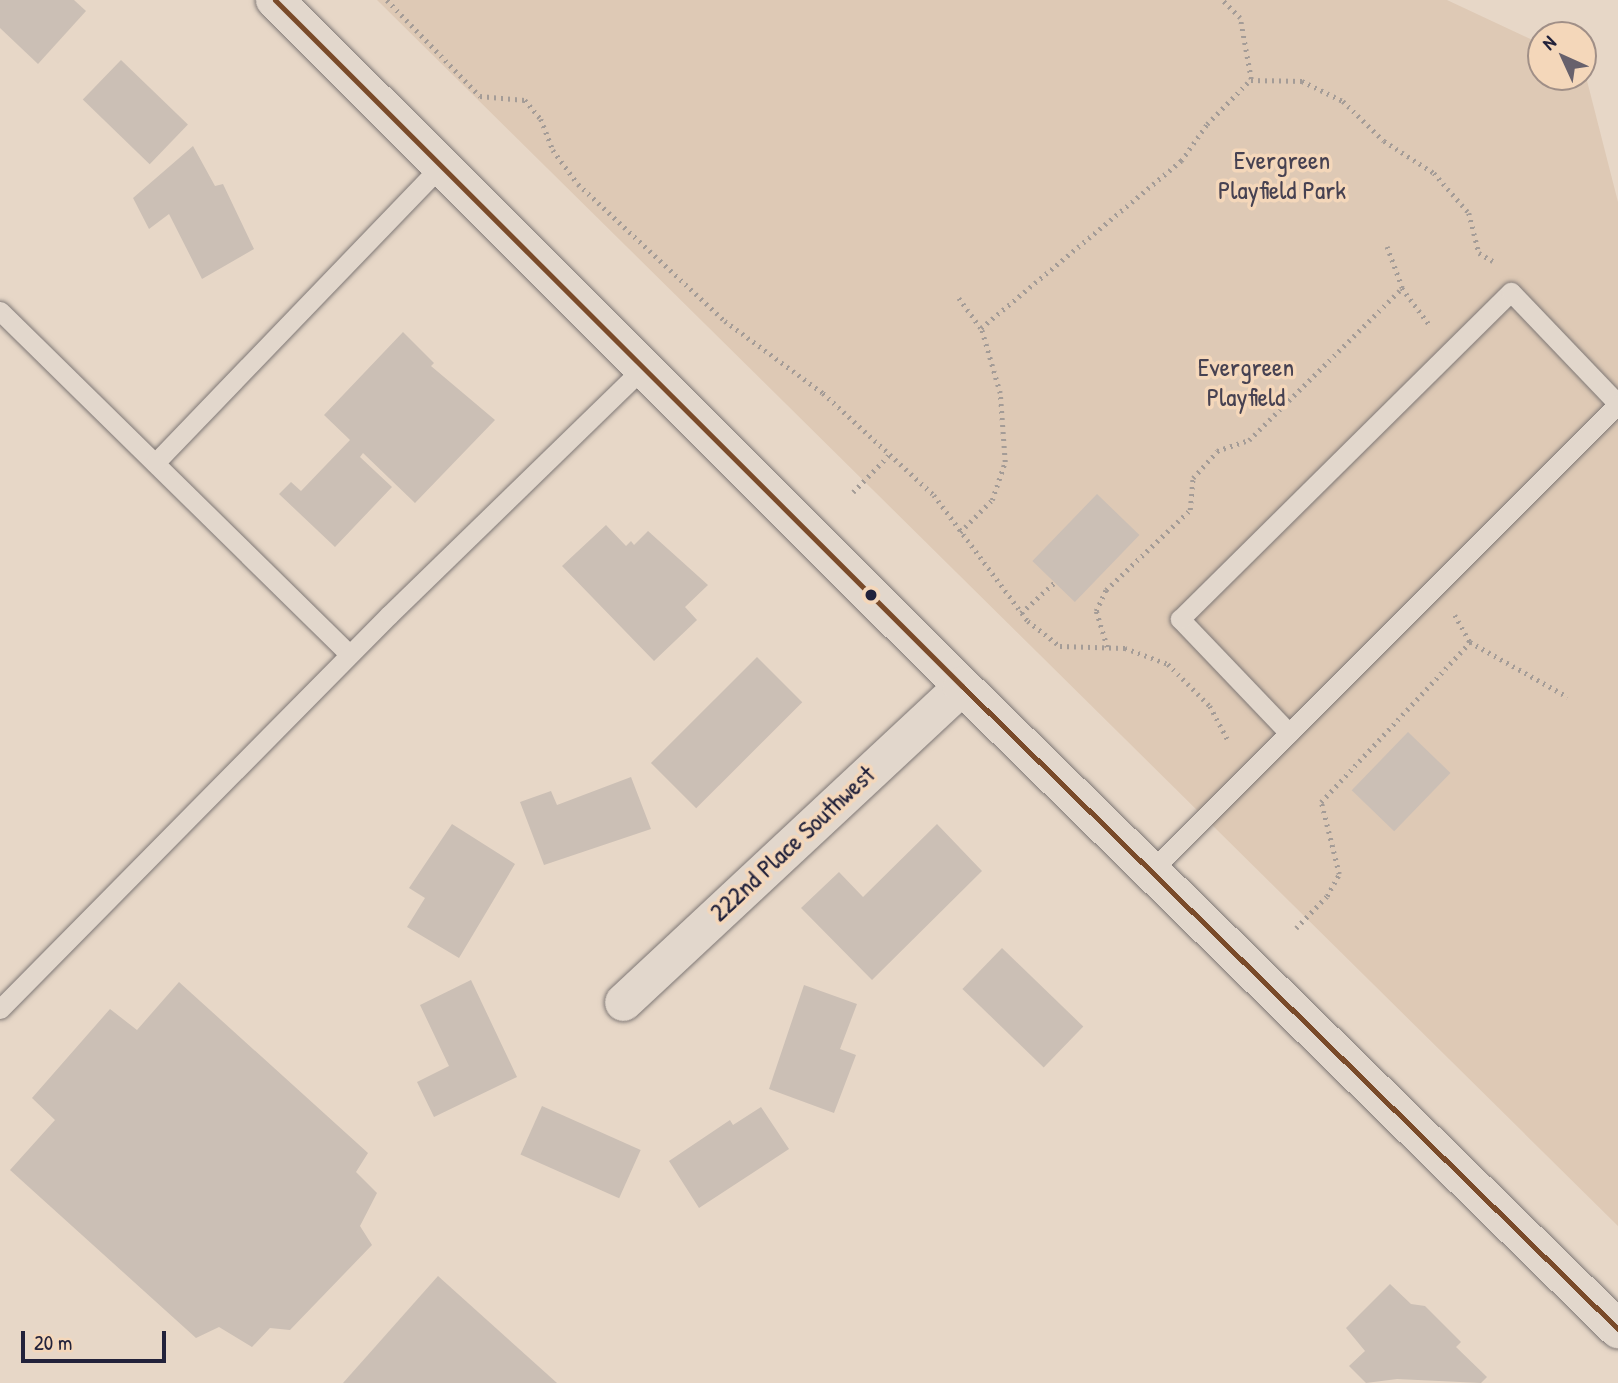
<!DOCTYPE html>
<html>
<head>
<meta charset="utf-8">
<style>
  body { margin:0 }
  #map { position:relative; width:1618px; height:1383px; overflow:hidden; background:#e7d7c7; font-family:"Patrick Hand",sans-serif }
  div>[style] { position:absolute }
  .green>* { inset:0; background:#dec9b5 }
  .building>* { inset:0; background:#cbbfb5; transform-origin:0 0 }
  .path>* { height:4.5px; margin-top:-2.25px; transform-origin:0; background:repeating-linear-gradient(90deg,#a49c97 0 2px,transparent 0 7px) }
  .roads { filter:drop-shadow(0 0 2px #7f7876) drop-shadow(0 0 2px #7f7876) }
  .service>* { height:19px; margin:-9.5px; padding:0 9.5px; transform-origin:9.5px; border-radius:9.5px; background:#e2d7cc }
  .minor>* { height:37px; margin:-18.5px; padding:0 18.5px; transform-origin:18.5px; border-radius:18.5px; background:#e2d7cc }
  .secondary>* { height:38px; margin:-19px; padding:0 19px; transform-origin:19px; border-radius:19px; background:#e2d7cc }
  .bus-1>* { height:5px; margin:-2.5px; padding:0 2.5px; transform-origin:2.5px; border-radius:2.5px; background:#7a4b2a }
  .dots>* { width:19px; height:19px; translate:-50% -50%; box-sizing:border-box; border:4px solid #f4d7ba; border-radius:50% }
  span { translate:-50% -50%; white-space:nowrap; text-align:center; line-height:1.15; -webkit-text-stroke:7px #f4d7ba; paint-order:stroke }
  .park-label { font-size:26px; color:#464151 }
  .street-label { font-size:26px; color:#22223b }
  .north { position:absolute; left:1527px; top:21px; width:70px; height:70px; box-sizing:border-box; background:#f4d7ba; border:2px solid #a08f87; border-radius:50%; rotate:315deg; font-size:19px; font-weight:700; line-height:28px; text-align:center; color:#22223b }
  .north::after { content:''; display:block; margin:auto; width:24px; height:32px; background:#67616c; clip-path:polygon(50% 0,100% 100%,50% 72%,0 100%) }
  .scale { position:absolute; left:21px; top:1331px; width:145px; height:32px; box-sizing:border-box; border:4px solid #22223b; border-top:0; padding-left:9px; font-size:21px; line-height:24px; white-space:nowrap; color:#22223b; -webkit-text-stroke:5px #f4d7ba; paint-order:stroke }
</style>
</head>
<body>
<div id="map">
  <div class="green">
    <div style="clip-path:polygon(377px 0,1447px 0,1541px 44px,1541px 77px,1583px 77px,1583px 65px,1618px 202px,1618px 1226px)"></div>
  </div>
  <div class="building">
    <div style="clip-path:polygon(0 0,74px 0,86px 11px,38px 64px,0 28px)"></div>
    <div style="left:121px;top:60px;width:93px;height:55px;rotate:44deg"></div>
    <div style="clip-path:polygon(193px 146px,215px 186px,223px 184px,254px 249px,202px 279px,169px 214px,149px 229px,133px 198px)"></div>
    <div style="clip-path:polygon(403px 332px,434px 363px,431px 366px,495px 420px,415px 503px,363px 453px,360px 457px,392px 487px,335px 547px,279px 494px,291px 482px,301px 491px,350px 440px,324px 415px)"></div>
    <div style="left:1097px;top:494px;width:59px;height:93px;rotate:44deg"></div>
    <div style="clip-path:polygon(606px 525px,626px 546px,631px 541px,634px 545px,648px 531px,708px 585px,685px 607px,697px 620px,654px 661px,562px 566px)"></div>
    <div style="left:757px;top:657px;width:64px;height:150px;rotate:45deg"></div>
    <div style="left:1408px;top:732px;width:59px;height:81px;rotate:44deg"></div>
    <div style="clip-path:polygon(631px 777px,651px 829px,544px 865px,520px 802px,551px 791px,557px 805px)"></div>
    <div style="clip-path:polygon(452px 824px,515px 864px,459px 958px,407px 927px,425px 898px,409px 888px)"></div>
    <div style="clip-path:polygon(937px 824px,982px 871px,872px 980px,801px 908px,839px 872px,863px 897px)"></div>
    <div style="left:1002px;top:948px;width:113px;height:57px;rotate:44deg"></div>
    <div style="clip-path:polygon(471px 980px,517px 1077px,434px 1117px,417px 1082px,449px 1066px,420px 1005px)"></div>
    <div style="clip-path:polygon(179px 982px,368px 1153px,356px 1172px,377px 1193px,360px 1226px,372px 1245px,290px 1330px,270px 1328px,252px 1347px,219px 1327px,196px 1338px,10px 1170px,55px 1120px,32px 1098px,110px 1009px,137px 1030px)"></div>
    <div style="clip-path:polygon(804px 985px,857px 1004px,840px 1049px,856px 1055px,834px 1113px,769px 1089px)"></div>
    <div style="left:542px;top:1106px;width:108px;height:53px;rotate:24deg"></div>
    <div style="clip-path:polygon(761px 1107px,789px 1149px,699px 1208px,669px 1161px,730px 1120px,733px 1125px)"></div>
    <div style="clip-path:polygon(438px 1276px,557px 1383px,343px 1383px)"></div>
    <div style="clip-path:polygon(1390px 1284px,1411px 1304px,1425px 1306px,1461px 1342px,1456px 1347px,1487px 1377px,1481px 1383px,1397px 1379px,1366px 1383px,1349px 1366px,1365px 1351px,1346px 1328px)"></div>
  </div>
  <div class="path">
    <div style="left:387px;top:0;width:134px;rotate:45.9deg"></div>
    <div style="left:480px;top:96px;width:45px;rotate:5.1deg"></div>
    <div style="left:525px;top:100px;width:25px;rotate:50deg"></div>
    <div style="left:541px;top:119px;width:33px;rotate:69deg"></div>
    <div style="left:553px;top:150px;width:42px;rotate:53.7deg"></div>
    <div style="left:578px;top:184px;width:201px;rotate:43deg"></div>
    <div style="left:725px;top:321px;width:122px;rotate:36.3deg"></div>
    <div style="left:823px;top:393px;width:151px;rotate:42.6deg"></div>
    <div style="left:934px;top:495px;width:157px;rotate:53.3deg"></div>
    <div style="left:1028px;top:621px;width:41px;rotate:38deg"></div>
    <div style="left:1060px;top:646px;width:65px;rotate:1.8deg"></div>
    <div style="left:1125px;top:648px;width:46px;rotate:20.4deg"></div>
    <div style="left:1168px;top:664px;width:59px;rotate:45deg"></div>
    <div style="left:1210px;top:706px;width:41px;rotate:62.2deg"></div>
    <div style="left:1251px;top:80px;width:51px;rotate:1.1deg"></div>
    <div style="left:1302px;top:81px;width:46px;rotate:26deg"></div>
    <div style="left:1343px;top:101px;width:57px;rotate:44.3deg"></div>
    <div style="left:1384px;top:141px;width:59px;rotate:32.6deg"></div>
    <div style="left:1434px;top:173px;width:53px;rotate:48.8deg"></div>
    <div style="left:1469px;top:213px;width:41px;rotate:76deg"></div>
    <div style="left:1479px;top:253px;width:16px;rotate:30deg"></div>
    <div style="left:1402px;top:288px;width:45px;rotate:53.1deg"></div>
    <div style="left:959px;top:298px;width:37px;rotate:54deg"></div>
    <div style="left:853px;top:492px;width:53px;rotate:-45.8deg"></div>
    <div style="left:960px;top:532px;width:45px;rotate:-45deg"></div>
    <div style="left:992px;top:500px;width:40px;rotate:-71.1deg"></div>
    <div style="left:1005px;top:462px;width:69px;rotate:-94.1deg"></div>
    <div style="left:1000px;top:393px;width:68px;rotate:-106.3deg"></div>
    <div style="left:981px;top:328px;width:261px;rotate:-39.9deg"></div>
    <div style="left:1181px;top:161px;width:45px;rotate:-54.9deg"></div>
    <div style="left:1207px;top:124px;width:63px;rotate:-45.6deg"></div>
    <div style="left:1251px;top:79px;width:62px;rotate:-100.2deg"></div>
    <div style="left:1240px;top:18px;width:24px;rotate:-135deg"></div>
    <div style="left:1021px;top:613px;width:45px;rotate:-42.3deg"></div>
    <div style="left:1455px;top:615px;width:31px;rotate:61deg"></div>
    <div style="left:1470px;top:642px;width:112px;rotate:29.3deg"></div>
    <div style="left:1107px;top:647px;width:38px;rotate:-107deg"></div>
    <div style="left:1096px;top:611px;width:23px;rotate:-65deg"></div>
    <div style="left:1106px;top:590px;width:116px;rotate:-43.6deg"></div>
    <div style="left:1190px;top:510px;width:32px;rotate:-85deg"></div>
    <div style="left:1193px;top:478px;width:36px;rotate:-48deg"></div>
    <div style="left:1217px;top:451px;width:34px;rotate:-19deg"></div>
    <div style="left:1249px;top:440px;width:216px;rotate:-44.8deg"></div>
    <div style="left:1402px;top:288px;width:44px;rotate:-110.1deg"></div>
    <div style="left:1296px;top:928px;width:45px;rotate:-45.9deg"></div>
    <div style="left:1327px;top:896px;width:25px;rotate:-61deg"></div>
    <div style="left:1339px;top:874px;width:74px;rotate:-104deg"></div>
    <div style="left:1321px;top:802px;width:219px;rotate:-47deg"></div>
  </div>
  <div class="roads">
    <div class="service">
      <div style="left:0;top:311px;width:489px;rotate:44.5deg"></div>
      <div style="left:155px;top:463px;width:412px;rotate:-46.1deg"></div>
      <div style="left:1289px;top:733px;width:158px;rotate:-133.7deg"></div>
      <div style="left:1180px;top:619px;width:465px;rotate:-44.7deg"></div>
      <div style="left:1511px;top:292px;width:155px;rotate:46.3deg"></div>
      <div style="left:1151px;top:871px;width:660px;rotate:-45deg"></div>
      <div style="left:0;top:1009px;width:554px;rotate:-45.37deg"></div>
      <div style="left:389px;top:615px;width:354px;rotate:-44.2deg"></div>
    </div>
    <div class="minor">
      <div style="left:623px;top:1002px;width:463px;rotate:-43deg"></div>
    </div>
    <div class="secondary">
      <div style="left:275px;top:0;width:971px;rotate:44.96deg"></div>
      <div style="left:962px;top:686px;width:919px;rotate:44.43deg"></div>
    </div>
  </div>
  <div class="bus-1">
    <div style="left:275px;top:0;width:971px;rotate:44.96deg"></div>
    <div style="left:962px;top:686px;width:919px;rotate:44.43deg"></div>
  </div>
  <div class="dots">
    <div style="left:871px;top:595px;background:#22223b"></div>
  </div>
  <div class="park-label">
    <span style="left:1282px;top:175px">Evergreen<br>Playfield Park</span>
    <span style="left:1246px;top:382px">Evergreen<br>Playfield</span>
  </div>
  <div class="street-label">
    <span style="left:792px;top:843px;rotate:-43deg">222nd Place Southwest</span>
  </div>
  <div class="north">N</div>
  <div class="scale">20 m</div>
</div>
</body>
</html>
